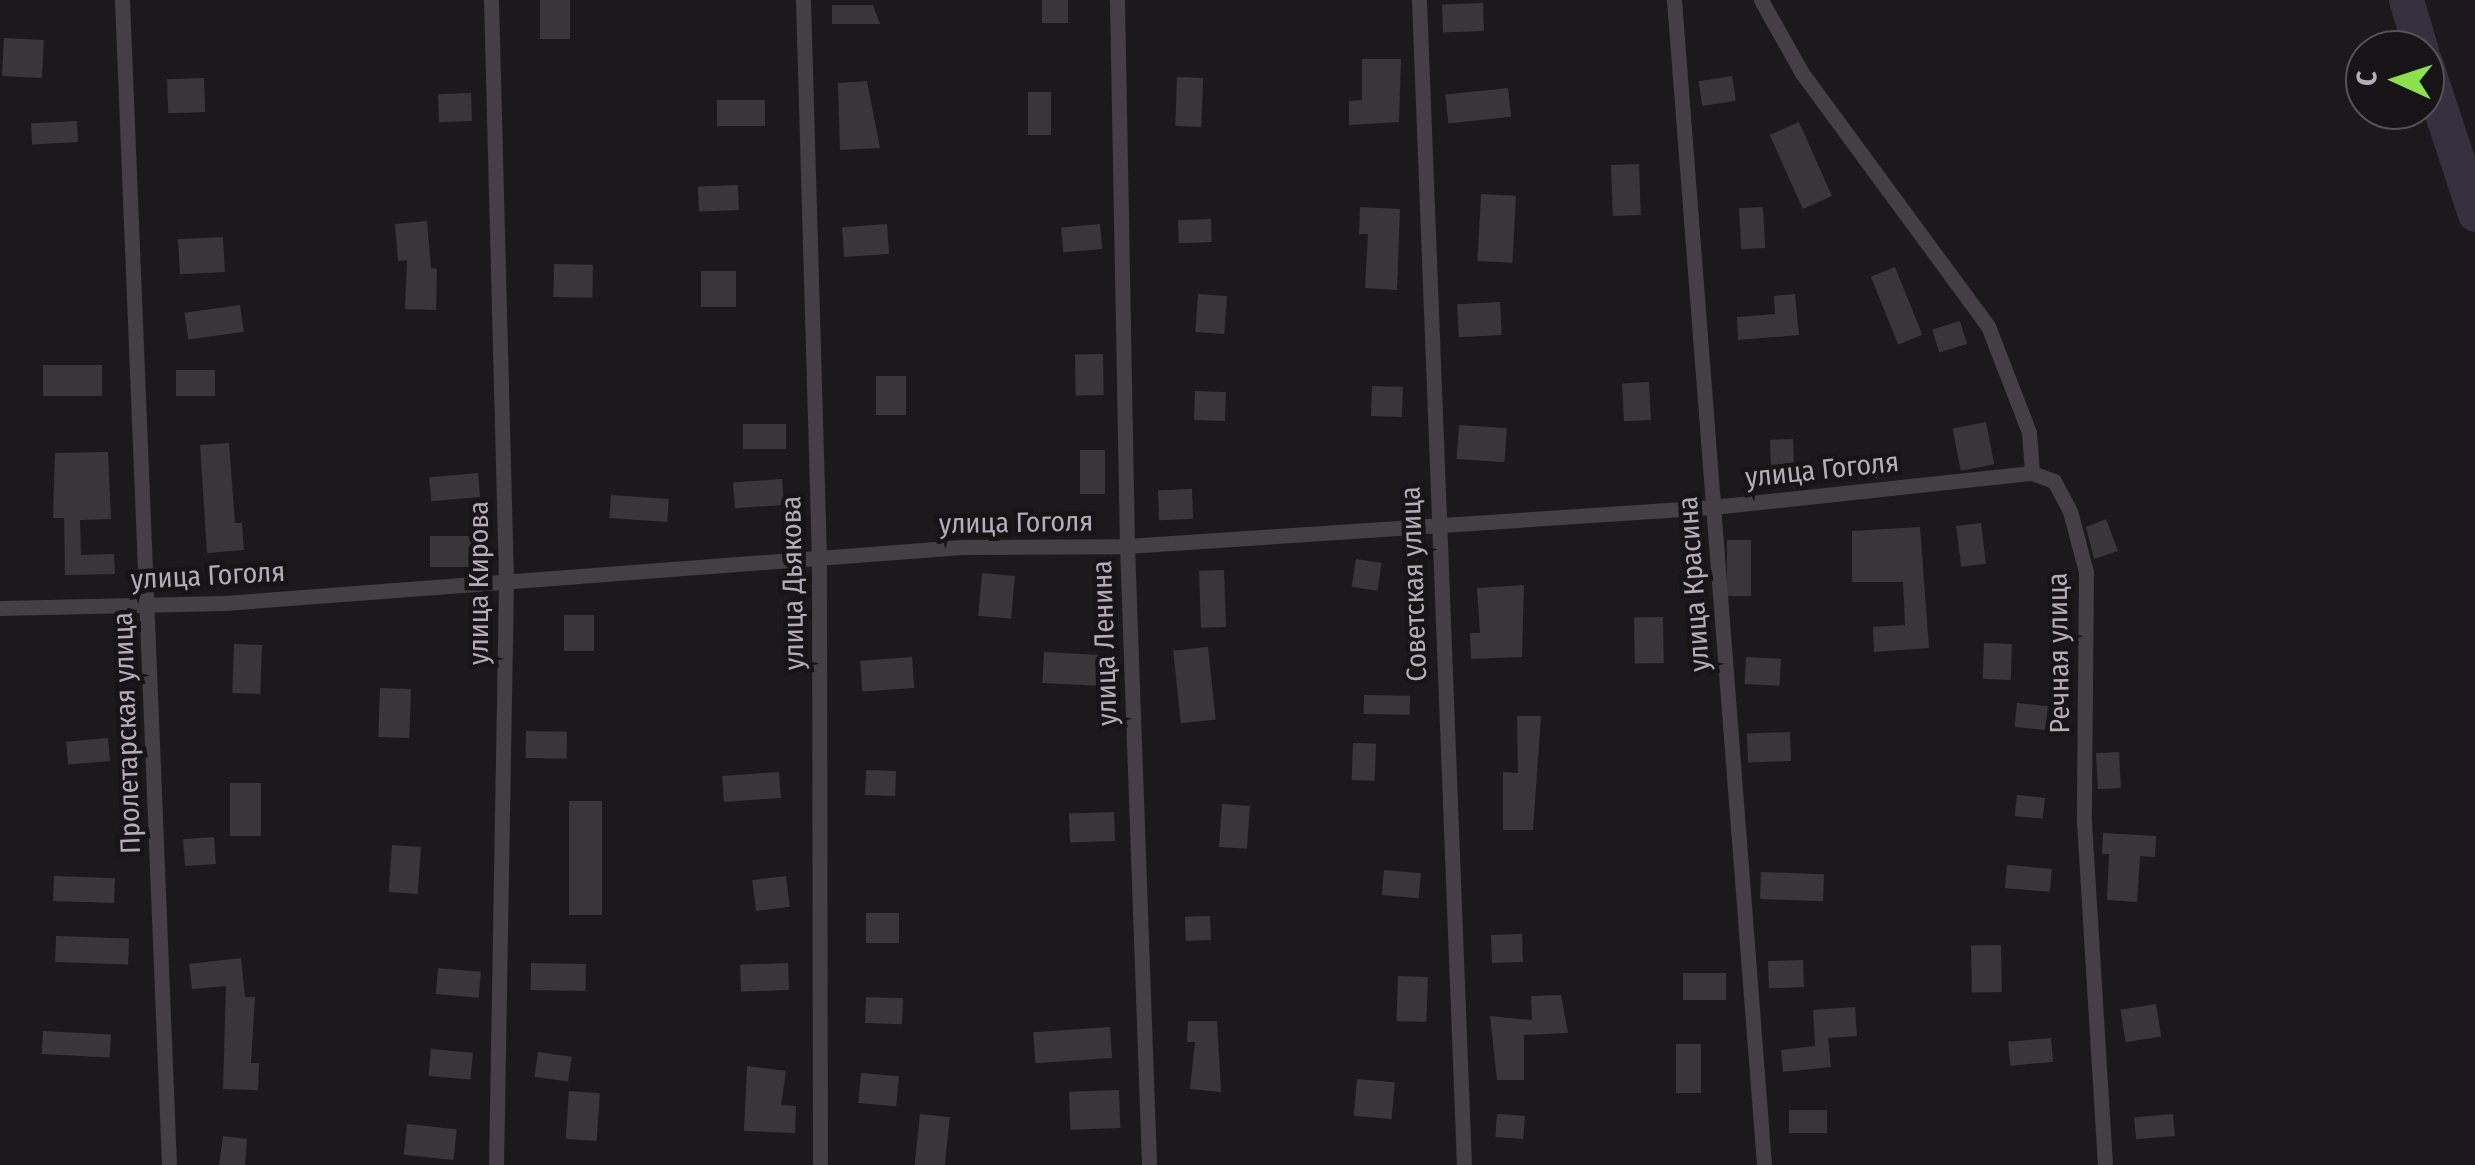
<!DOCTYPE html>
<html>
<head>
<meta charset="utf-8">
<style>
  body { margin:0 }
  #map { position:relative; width:2475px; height:1165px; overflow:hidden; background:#1b191b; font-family:"Fira Sans Condensed",sans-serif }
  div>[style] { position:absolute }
  .river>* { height:35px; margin:-17.5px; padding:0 17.5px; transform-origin:17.5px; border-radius:17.5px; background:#35303e }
  .building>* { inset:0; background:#39363a; transform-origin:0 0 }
  .street>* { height:15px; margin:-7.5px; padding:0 7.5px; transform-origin:7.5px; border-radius:7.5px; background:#433f44 }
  span { translate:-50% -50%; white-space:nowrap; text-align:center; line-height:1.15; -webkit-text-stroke:9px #161416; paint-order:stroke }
  .street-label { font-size:28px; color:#b4adb9 }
  .north { position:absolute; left:2345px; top:30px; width:100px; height:100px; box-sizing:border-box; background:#161416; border:2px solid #555157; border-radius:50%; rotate:273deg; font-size:28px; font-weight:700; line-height:40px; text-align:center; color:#b4adb9 }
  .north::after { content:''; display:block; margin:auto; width:35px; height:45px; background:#8be04c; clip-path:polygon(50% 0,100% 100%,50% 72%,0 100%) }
</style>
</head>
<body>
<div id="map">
  <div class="river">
    <div style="left:2406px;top:0;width:52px;rotate:73.3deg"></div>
    <div style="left:2425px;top:62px;width:160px;rotate:71.8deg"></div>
  </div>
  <div class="building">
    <div style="left:540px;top:0;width:30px;height:39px"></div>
    <div style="left:1042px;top:0;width:26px;height:23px"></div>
    <div style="left:1483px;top:3px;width:28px;height:41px;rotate:88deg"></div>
    <div style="clip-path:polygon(832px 5px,873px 5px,880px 24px,832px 24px)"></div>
    <div style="left:4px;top:38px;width:40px;height:38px;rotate:3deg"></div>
    <div style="clip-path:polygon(1362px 59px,1401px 59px,1399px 122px,1349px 125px,1349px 101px,1362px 100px)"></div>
    <div style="left:1732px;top:76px;width:25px;height:34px;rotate:81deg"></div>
    <div style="left:1177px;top:77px;width:26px;height:49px;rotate:2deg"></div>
    <div style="left:204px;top:78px;width:34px;height:37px;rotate:88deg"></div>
    <div style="clip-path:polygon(867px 81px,880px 148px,840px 150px,838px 83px)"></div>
    <div style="left:1508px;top:88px;width:29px;height:63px;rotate:84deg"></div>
    <div style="left:1028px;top:92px;width:23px;height:43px"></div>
    <div style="left:471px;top:93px;width:28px;height:33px;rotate:88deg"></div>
    <div style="left:717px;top:100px;width:48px;height:26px"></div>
    <div style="left:77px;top:121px;width:21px;height:46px;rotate:87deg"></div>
    <div style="left:1799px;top:122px;width:81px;height:32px;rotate:66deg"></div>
    <div style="left:1639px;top:164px;width:51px;height:28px;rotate:88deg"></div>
    <div style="left:738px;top:185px;width:25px;height:40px;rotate:88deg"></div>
    <div style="left:1481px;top:194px;width:35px;height:67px;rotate:3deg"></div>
    <div style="clip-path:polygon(1360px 207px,1400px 209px,1397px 290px,1365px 288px,1368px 234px,1359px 234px)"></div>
    <div style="left:1763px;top:207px;width:41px;height:24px;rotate:87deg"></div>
    <div style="left:1211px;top:219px;width:23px;height:33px;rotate:88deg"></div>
    <div style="clip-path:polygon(427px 221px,431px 268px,437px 269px,436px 310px,405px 309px,407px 260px,398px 261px,395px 224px)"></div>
    <div style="left:887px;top:224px;width:30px;height:45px;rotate:86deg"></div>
    <div style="left:1100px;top:224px;width:25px;height:39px;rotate:85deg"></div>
    <div style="left:223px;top:237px;width:35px;height:45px;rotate:87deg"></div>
    <div style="left:554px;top:264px;width:39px;height:33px;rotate:1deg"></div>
    <div style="left:1895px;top:267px;width:73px;height:26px;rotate:68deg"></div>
    <div style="left:701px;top:271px;width:35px;height:36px"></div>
    <div style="left:1198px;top:294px;width:29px;height:38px;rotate:4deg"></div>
    <div style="clip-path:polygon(1795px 294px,1799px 335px,1738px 340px,1737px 317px,1775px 314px,1774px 296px)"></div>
    <div style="left:1500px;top:302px;width:33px;height:43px;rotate:87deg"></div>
    <div style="left:240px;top:305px;width:27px;height:56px;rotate:82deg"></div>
    <div style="left:1960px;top:321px;width:24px;height:29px;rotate:73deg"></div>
    <div style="left:1103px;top:354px;width:41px;height:28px;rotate:89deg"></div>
    <div style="left:43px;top:365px;width:59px;height:31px"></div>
    <div style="left:176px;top:370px;width:39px;height:26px"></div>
    <div style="left:906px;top:376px;width:39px;height:30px;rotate:90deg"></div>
    <div style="left:1649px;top:382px;width:38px;height:27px;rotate:87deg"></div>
    <div style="left:1372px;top:386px;width:31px;height:30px;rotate:2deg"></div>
    <div style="left:1195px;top:391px;width:31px;height:29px;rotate:2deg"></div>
    <div style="left:1986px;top:422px;width:43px;height:34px;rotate:79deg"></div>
    <div style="left:743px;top:424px;width:43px;height:25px"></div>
    <div style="left:1459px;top:425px;width:48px;height:34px;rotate:4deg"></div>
    <div style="left:1793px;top:439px;width:48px;height:23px;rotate:88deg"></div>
    <div style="clip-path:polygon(229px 443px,235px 523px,242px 523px,244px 550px,207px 553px,200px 445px)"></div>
    <div style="left:1080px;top:450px;width:25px;height:44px"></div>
    <div style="clip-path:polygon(108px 452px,111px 519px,80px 520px,81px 555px,114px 554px,115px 574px,65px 575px,64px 518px,53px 518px,55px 453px)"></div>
    <div style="left:1886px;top:455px;width:22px;height:29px;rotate:85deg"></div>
    <div style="left:478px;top:473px;width:24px;height:49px;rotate:85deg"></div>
    <div style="left:782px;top:479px;width:26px;height:49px;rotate:86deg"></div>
    <div style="left:1192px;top:489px;width:30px;height:34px;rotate:88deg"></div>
    <div style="left:611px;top:495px;width:58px;height:23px;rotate:4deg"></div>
    <div style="clip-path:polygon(2106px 519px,2118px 551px,2094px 559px,2086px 527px)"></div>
    <div style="left:1981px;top:523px;width:41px;height:25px;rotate:83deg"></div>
    <div style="clip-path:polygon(1920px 527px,1929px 648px,1874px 652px,1873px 627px,1905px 625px,1903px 582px,1852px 582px,1852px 531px)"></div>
    <div style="left:472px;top:536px;width:31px;height:42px;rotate:90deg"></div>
    <div style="left:1727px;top:540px;width:24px;height:56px"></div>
    <div style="left:1356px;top:559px;width:26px;height:28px;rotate:9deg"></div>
    <div style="left:1224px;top:570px;width:57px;height:25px;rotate:88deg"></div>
    <div style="left:982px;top:573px;width:33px;height:43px;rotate:5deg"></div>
    <div style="clip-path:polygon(1524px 585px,1522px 657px,1471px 659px,1470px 633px,1480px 633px,1477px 588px)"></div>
    <div style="left:564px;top:615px;width:30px;height:36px"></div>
    <div style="left:1663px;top:617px;width:46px;height:29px;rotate:89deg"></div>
    <div style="left:1984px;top:643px;width:28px;height:36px;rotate:2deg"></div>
    <div style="left:234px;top:644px;width:28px;height:49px;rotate:2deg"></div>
    <div style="left:1208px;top:647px;width:73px;height:35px;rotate:84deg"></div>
    <div style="left:1044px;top:652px;width:60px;height:31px;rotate:3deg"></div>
    <div style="left:912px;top:657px;width:31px;height:52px;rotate:86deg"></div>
    <div style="left:1746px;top:657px;width:35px;height:27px;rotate:3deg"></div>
    <div style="left:380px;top:688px;width:31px;height:49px;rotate:2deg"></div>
    <div style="left:1364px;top:695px;width:46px;height:19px;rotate:1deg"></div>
    <div style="left:2017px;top:703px;width:31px;height:24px;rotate:6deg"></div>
    <div style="clip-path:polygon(1517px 716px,1541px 716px,1533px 830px,1503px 830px,1503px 772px,1518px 773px)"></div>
    <div style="left:526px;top:731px;width:41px;height:27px;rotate:1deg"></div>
    <div style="left:1790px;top:732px;width:29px;height:43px;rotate:88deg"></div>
    <div style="left:108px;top:738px;width:23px;height:42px;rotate:85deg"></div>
    <div style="left:1353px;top:743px;width:23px;height:37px;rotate:2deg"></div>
    <div style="left:2119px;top:752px;width:36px;height:23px;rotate:87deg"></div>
    <div style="left:866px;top:770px;width:30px;height:25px;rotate:2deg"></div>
    <div style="left:779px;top:772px;width:26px;height:57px;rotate:86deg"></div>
    <div style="left:230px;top:783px;width:31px;height:53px"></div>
    <div style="left:2017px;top:795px;width:28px;height:21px;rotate:6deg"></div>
    <div style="left:569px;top:801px;width:33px;height:114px"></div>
    <div style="left:1222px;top:804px;width:28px;height:43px;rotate:4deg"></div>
    <div style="left:1114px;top:812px;width:29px;height:45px;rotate:88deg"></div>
    <div style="clip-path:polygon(2103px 833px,2156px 836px,2155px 857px,2140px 856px,2137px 902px,2107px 900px,2109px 854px,2102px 854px)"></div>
    <div style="left:214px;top:837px;width:27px;height:31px;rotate:86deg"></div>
    <div style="left:392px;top:845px;width:29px;height:47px;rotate:4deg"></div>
    <div style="left:2007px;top:865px;width:45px;height:23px;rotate:5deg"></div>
    <div style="left:1384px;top:870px;width:37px;height:25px;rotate:5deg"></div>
    <div style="left:1761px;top:872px;width:63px;height:27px;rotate:2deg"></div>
    <div style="left:54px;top:876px;width:61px;height:25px;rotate:2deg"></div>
    <div style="left:786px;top:876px;width:31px;height:34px;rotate:83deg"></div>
    <div style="left:866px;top:913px;width:33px;height:30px"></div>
    <div style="left:1210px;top:916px;width:24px;height:25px;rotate:88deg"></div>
    <div style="left:1522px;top:934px;width:28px;height:31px;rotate:88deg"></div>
    <div style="left:56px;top:936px;width:73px;height:26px;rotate:2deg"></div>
    <div style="left:2001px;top:945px;width:47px;height:30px;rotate:89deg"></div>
    <div style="clip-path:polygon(241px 958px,245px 997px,255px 997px,251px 1063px,259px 1063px,258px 1090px,223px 1089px,226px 986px,192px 989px,189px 964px)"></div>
    <div style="left:1803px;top:960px;width:27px;height:35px;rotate:88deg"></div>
    <div style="left:531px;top:963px;width:55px;height:27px;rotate:1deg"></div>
    <div style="left:788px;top:963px;width:27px;height:48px;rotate:88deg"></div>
    <div style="left:438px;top:968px;width:43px;height:26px;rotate:5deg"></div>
    <div style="left:1683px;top:973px;width:43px;height:27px"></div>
    <div style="left:1398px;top:976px;width:30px;height:45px;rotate:2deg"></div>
    <div style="clip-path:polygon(1561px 995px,1568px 1033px,1524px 1035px,1524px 1080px,1497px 1080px,1490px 1016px,1532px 1020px,1531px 996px)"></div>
    <div style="left:866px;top:997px;width:37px;height:26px;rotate:2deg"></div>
    <div style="left:2156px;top:1004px;width:33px;height:36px;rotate:81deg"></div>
    <div style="clip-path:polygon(1855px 1007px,1857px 1036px,1828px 1038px,1831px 1067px,1783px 1072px,1781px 1050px,1815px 1046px,1813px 1010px)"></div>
    <div style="clip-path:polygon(1188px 1021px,1217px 1021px,1221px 1092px,1190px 1089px,1195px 1042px,1187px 1042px)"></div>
    <div style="left:1110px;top:1027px;width:31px;height:77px;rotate:86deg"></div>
    <div style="left:43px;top:1031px;width:68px;height:23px;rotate:3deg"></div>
    <div style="left:2051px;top:1038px;width:24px;height:43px;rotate:85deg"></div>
    <div style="left:1676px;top:1044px;width:25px;height:49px"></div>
    <div style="left:431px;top:1049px;width:42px;height:27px;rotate:5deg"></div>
    <div style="left:538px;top:1052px;width:34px;height:25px;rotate:8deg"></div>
    <div style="clip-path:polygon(747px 1066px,786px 1071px,781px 1105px,796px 1106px,795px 1133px,744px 1131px)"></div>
    <div style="left:861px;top:1073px;width:38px;height:30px;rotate:5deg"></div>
    <div style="left:1357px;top:1079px;width:38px;height:37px;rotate:5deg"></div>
    <div style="left:1119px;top:1090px;width:38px;height:50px;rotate:88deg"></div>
    <div style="left:569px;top:1091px;width:31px;height:48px;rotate:4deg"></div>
    <div style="left:1789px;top:1110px;width:38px;height:23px"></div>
    <div style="left:920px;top:1114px;width:30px;height:51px;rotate:6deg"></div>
    <div style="left:1497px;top:1114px;width:28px;height:23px;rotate:4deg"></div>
    <div style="left:2173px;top:1114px;width:22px;height:39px;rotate:85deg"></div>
    <div style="left:407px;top:1124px;width:50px;height:31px;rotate:6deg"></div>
    <div style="clip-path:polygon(223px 1136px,247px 1139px,245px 1165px,219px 1165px)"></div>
  </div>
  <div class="street">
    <div style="left:122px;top:0;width:1166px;rotate:87.69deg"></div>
    <div style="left:491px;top:0;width:582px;rotate:88.52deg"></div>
    <div style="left:506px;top:582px;width:583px;rotate:90.98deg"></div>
    <div style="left:803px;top:0;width:560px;rotate:88.36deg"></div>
    <div style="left:819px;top:560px;width:605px;rotate:89.91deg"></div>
    <div style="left:1117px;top:0;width:546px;rotate:88.95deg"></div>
    <div style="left:1127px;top:546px;width:619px;rotate:87.96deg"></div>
    <div style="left:1419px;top:0;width:1166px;rotate:87.79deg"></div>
    <div style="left:1674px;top:0;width:1168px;rotate:85.58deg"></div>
    <div style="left:1761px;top:0;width:84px;rotate:60.7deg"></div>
    <div style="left:1802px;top:73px;width:314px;rotate:53.7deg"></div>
    <div style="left:1988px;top:326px;width:114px;rotate:68.9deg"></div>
    <div style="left:2029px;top:432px;width:41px;rotate:85.8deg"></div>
    <div style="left:2032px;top:473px;width:23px;rotate:20deg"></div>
    <div style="left:2054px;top:481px;width:34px;rotate:62deg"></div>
    <div style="left:2070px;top:511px;width:63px;rotate:75.3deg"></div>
    <div style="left:2086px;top:572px;width:250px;rotate:90.5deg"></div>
    <div style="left:2084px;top:822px;width:344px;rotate:86.5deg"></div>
    <div style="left:0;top:608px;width:225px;rotate:-1.3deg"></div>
    <div style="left:225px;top:603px;width:739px;rotate:-4.35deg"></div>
    <div style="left:962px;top:547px;width:165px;rotate:-0.3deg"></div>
    <div style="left:1127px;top:546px;width:587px;rotate:-3.81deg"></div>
    <div style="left:1713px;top:507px;width:321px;rotate:-6.1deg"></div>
  </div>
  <div class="street-label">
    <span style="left:1822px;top:470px;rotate:-6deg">улица Гоголя</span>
    <span style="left:1016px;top:523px;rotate:-1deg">улица Гоголя</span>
    <span style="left:208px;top:576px;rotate:-3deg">улица Гоголя</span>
    <span style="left:479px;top:583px;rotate:-90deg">улица Кирова</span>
    <span style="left:793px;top:583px;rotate:-91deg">улица Дьякова</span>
    <span style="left:1414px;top:584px;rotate:-92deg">Советская улица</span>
    <span style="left:1694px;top:584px;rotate:-94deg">улица Красина</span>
    <span style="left:1105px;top:643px;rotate:-92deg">улица Ленина</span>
    <span style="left:2059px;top:653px;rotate:-91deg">Речная улица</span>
    <span style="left:127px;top:733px;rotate:-92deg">Пролетарская улица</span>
  </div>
  <div class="north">С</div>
</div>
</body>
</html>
